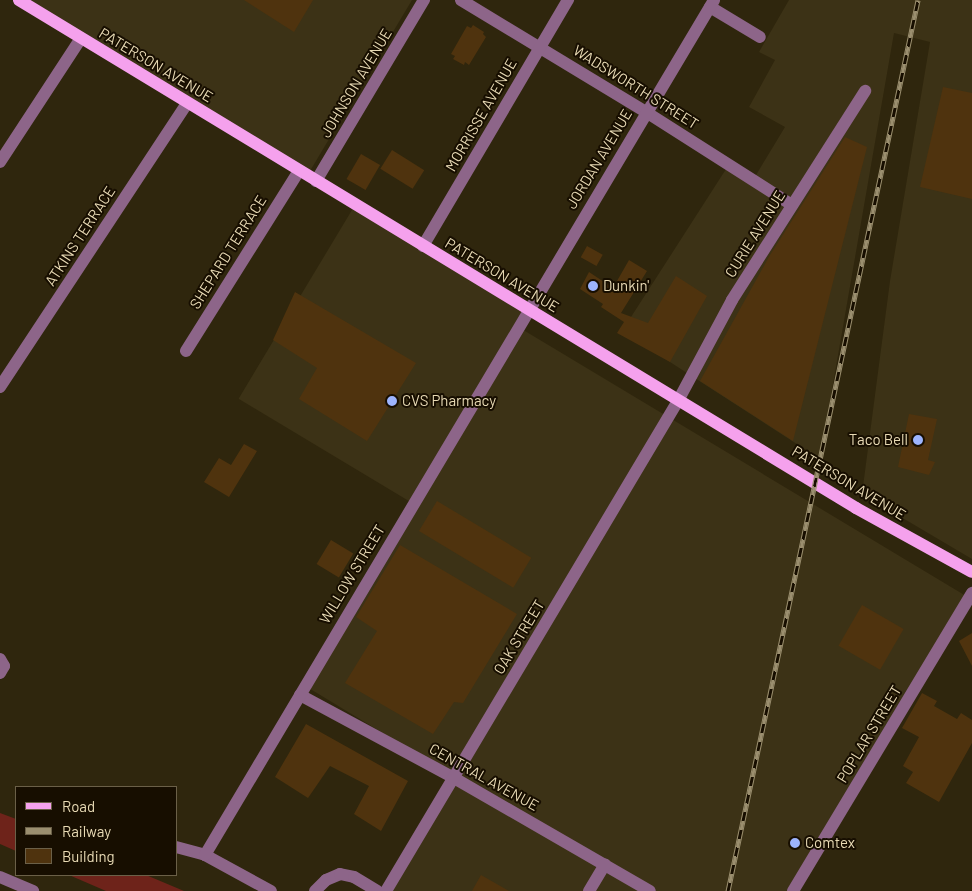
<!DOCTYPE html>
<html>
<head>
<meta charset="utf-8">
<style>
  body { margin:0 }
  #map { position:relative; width:972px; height:891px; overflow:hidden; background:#2f260d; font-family:Barlow,sans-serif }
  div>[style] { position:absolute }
  .built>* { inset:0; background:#3c3216; transform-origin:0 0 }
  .green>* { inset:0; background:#6e231a }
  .building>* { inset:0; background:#4f330e; transform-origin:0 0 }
  .minor>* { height:12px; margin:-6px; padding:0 6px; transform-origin:6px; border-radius:6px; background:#8d6589 }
  .major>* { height:12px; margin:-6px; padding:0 6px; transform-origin:6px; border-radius:6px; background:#f5a1ed }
  .rail>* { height:5px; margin-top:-2.5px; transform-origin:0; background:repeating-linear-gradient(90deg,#170e00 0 9px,#9b8f6f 0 18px); box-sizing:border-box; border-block:1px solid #9b8f6f }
  .dots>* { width:14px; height:14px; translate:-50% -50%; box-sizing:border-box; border:2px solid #170e00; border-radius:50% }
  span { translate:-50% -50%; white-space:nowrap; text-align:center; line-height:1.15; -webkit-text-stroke:4px #170e00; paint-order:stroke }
  .street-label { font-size:15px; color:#e8dab4 }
  .poi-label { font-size:15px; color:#e8dab4 }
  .left { translate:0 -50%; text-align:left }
  .right { translate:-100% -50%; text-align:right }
  .legend { position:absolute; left:15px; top:786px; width:162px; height:90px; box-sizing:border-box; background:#170e00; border:1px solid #6b6048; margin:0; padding:6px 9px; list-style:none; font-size:15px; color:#e8dab4 }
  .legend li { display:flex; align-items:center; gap:10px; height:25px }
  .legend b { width:25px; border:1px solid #6b6048 }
</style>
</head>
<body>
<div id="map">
  <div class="built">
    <div style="clip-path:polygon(19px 0,412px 0,307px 176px)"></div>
    <div style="clip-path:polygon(789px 0,972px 0,972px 559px,862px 494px,890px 281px,930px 42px,894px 33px,820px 459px,622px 331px,728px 166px,753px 180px,785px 127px,749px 107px,775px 60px,759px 52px)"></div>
    <div style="left:355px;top:205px;width:202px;height:226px;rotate:31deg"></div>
    <div style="clip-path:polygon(520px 328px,971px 599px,799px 891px,387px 891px,452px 775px,307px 687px)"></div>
  </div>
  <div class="green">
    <div style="clip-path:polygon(0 813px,16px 819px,16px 851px,0 844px)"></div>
    <div style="clip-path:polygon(69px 875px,146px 875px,184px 891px,106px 891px)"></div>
  </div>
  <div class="building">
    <div style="clip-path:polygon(244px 0,313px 0,294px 32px)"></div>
    <div style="clip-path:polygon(473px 25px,484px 32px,483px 34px,486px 37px,469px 65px,465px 62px,464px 65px,453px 59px,455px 56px,451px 54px,467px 26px,471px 28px)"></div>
    <div style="clip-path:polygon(943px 87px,972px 93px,972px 199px,920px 187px)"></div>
    <div style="clip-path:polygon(845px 137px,867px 147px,793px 441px,700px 381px,770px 255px)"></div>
    <div style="left:392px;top:150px;width:38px;height:22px;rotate:32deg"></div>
    <div style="left:361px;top:154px;width:22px;height:29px;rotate:30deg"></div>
    <div style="left:587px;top:246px;width:18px;height:13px;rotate:29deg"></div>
    <div style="clip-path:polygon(629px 260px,647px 271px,621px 313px,648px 323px,676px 276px,707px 296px,670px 362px,617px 333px,624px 322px,601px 307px,603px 304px,580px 289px,589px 272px,613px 288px)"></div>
    <div style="clip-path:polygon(295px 292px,416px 363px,367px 441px,299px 399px,317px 368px,273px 340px)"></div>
    <div style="clip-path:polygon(909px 414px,937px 419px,928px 460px,935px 462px,929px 475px,898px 467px)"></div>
    <div style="clip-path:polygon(244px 444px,257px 451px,229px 497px,204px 482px,219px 458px,231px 465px)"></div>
    <div style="left:437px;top:501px;width:110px;height:35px;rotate:31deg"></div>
    <div style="left:331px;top:540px;width:26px;height:28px;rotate:31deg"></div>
    <div style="clip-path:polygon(400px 545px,517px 614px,463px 703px,454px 702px,433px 734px,345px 683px,377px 631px,356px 617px)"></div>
    <div style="left:862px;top:605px;width:48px;height:47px;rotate:30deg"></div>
    <div style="clip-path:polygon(972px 633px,972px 666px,959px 641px)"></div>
    <div style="clip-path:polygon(922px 693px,937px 701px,934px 706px,957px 719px,961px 713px,972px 720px,972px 743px,939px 802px,906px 783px,913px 772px,903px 766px,919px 737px,902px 728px)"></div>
    <div style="clip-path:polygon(306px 724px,408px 781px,381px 831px,354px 814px,369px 786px,330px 766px,308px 798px,275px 777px)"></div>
    <div style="clip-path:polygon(481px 875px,509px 891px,472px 891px)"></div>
  </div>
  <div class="minor">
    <div style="left:461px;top:0;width:216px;rotate:31.2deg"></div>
    <div style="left:646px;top:112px;width:173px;rotate:32.5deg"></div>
    <div style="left:710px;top:7px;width:58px;rotate:31deg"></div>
    <div style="left:0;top:162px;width:148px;rotate:-56.8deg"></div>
    <div style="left:316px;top:181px;width:211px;rotate:-59.2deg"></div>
    <div style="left:423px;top:246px;width:286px;rotate:-59.5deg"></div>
    <div style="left:186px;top:351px;width:213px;rotate:-57.9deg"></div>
    <div style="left:0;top:387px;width:340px;rotate:-56.6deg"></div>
    <div style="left:0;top:659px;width:8px;rotate:60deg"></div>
    <div style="left:4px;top:666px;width:8px;rotate:120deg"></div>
    <div style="left:300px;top:695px;width:175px;rotate:28.3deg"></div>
    <div style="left:454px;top:778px;width:226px;rotate:30deg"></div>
    <div style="left:176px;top:847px;width:30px;rotate:15deg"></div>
    <div style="left:205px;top:855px;width:75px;rotate:28.6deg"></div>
    <div style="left:205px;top:855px;width:995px;rotate:-59.23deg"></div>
    <div style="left:0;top:877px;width:36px;rotate:23deg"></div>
    <div style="left:315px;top:891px;width:16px;rotate:-45deg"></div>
    <div style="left:326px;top:880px;width:15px;rotate:-23deg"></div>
    <div style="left:340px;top:874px;width:14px;rotate:12deg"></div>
    <div style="left:354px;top:877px;width:27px;rotate:31deg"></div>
    <div style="left:386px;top:891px;width:573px;rotate:-59.22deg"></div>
    <div style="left:679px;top:399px;width:112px;rotate:-61.8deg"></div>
    <div style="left:732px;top:300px;width:248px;rotate:-57.5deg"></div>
    <div style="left:589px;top:891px;width:31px;rotate:-59deg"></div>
    <div style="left:793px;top:891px;width:348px;rotate:-59deg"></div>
  </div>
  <div class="major">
    <div style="left:19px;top:0;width:979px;rotate:31.25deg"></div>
    <div style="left:856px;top:508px;width:132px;rotate:28.9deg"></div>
  </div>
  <div class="rail">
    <div style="left:728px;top:891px;width:911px;rotate:-77.96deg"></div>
  </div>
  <div class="dots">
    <div style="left:593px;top:286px;background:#9db4fd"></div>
    <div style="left:392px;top:401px;background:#9db4fd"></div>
    <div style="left:918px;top:440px;background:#9db4fd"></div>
    <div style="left:795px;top:843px;background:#9db4fd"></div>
  </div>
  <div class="street-label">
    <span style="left:156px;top:65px;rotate:31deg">PATERSON AVENUE</span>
    <span style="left:356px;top:83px;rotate:-59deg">JOHNSON AVENUE</span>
    <span style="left:636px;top:87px;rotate:32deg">WADSWORTH STREET</span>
    <span style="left:481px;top:115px;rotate:-60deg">MORRISSE AVENUE</span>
    <span style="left:599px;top:159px;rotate:-59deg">JORDAN AVENUE</span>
    <span style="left:755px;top:234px;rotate:-58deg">CURIE AVENUE</span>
    <span style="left:80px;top:236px;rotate:-57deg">ATKINS TERRACE</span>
    <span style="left:228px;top:252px;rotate:-58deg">SHEPARD TERRACE</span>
    <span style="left:502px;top:275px;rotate:31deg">PATERSON AVENUE</span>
    <span style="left:849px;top:483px;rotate:31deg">PATERSON AVENUE</span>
    <span style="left:352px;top:574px;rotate:-59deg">WILLOW STREET</span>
    <span style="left:519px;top:637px;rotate:-59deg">OAK STREET</span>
    <span style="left:869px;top:734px;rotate:-59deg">POPLAR STREET</span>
    <span style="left:484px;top:777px;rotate:29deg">CENTRAL AVENUE</span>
  </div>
  <div class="poi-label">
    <span class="left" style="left:603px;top:286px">Dunkin'</span>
    <span class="left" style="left:402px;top:401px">CVS Pharmacy</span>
    <span class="right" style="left:908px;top:440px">Taco Bell</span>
    <span class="left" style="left:805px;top:843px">Comtex</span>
  </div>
  <ul class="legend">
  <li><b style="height:6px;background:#f5a1ed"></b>Road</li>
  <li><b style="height:6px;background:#9b8f6f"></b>Railway</li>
  <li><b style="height:14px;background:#4f330e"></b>Building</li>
  </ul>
</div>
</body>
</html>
